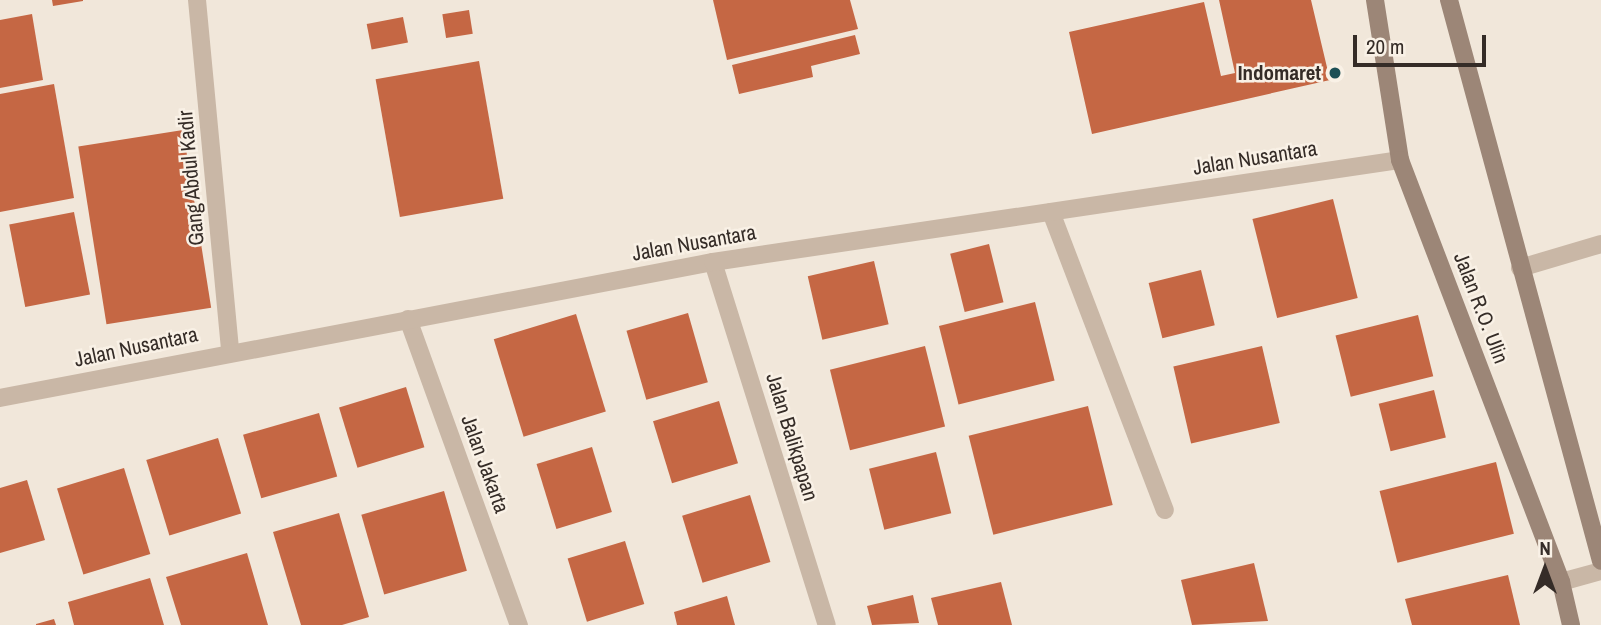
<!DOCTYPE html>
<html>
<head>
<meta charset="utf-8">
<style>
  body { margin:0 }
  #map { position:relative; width:1601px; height:625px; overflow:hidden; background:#f1e7da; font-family:"Archivo Narrow",sans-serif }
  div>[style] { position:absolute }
  .building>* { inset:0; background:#c56744; transform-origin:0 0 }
  .minor>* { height:18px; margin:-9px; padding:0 9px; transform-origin:9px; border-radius:9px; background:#c9b7a6 }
  .secondary>* { height:18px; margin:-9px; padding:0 9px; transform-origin:9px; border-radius:9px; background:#9c8677 }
  .dots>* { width:19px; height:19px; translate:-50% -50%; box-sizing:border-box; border:4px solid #f9f1e6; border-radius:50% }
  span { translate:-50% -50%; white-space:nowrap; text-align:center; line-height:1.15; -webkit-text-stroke:5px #f9f1e6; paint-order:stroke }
  .poi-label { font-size:21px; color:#352c27; font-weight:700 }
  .right { translate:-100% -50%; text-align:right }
  .street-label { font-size:21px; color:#352c27 }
  .north { position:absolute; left:1510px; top:534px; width:70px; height:70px; -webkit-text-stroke:5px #f9f1e6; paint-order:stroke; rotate:0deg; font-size:19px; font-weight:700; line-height:28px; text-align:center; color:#352c27 }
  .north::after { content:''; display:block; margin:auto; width:24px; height:32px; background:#352c27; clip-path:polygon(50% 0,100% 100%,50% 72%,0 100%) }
  .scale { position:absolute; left:1353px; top:35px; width:133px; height:32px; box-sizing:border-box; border:4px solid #352c27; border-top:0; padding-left:9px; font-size:21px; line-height:24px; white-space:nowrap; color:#352c27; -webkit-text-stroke:5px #f9f1e6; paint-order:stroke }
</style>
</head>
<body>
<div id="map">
  <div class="building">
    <div style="clip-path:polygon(52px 0,83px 0,83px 1px,53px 6px)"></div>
    <div style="clip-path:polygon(713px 0,850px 0,858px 29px,727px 60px)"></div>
    <div style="clip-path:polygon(1219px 0,1311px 0,1330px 80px,1092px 134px,1069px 32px,1204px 2px,1221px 76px,1235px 73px)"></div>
    <div style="left:469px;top:10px;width:24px;height:27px;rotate:81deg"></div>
    <div style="clip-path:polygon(32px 14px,43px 80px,0 88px,0 20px)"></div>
    <div style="left:403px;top:17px;width:26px;height:37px;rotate:79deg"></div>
    <div style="clip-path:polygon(855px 35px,860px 54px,811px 66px,813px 77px,739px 94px,732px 65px)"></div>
    <div style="left:479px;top:61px;width:140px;height:105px;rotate:80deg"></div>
    <div style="clip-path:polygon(54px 84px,74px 198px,0 212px,0 94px)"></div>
    <div style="left:183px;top:130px;width:180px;height:106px;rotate:81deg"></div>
    <div style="left:1333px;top:199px;width:102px;height:83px;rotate:76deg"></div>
    <div style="left:74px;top:212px;width:84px;height:66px;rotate:79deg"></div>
    <div style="left:989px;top:244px;width:60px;height:40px;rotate:76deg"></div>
    <div style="left:874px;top:261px;width:65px;height:68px;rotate:77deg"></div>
    <div style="left:1201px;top:270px;width:57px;height:54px;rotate:76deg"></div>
    <div style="left:1035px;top:302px;width:81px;height:99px;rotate:76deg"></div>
    <div style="left:688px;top:313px;width:72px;height:64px;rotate:74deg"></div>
    <div style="left:576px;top:314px;width:102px;height:86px;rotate:73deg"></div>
    <div style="left:1418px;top:315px;width:63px;height:85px;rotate:76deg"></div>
    <div style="left:925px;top:346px;width:83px;height:98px;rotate:76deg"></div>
    <div style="left:1262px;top:346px;width:79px;height:91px;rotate:77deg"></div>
    <div style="left:406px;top:387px;width:63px;height:70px;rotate:73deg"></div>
    <div style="left:1434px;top:390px;width:49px;height:57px;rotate:76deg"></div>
    <div style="left:719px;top:401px;width:65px;height:69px;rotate:73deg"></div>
    <div style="left:1088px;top:406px;width:102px;height:123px;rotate:76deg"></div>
    <div style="left:319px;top:413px;width:66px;height:79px;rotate:74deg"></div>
    <div style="left:218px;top:438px;width:79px;height:75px;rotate:73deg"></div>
    <div style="left:592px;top:447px;width:68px;height:58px;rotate:73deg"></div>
    <div style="left:936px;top:452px;width:63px;height:69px;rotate:76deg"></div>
    <div style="left:1496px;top:462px;width:74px;height:120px;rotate:76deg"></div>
    <div style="left:124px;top:468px;width:90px;height:70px;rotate:73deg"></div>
    <div style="clip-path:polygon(27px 480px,45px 540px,0 553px,0 488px)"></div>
    <div style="left:444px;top:491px;width:83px;height:86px;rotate:74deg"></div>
    <div style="left:750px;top:495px;width:70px;height:71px;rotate:73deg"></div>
    <div style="clip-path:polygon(339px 513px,369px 617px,342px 625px,301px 625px,273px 532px)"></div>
    <div style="left:625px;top:541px;width:66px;height:60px;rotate:73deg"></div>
    <div style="clip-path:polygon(247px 553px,268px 625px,181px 625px,166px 577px)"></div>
    <div style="clip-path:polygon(1254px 563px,1268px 621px,1192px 625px,1181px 580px)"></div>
    <div style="clip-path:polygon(1508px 575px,1520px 625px,1412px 625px,1405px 599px)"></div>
    <div style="clip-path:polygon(150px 578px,164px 625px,74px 625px,68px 602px)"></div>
    <div style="clip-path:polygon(1001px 582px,1012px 625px,938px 625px,931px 598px)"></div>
    <div style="clip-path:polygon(913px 595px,919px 623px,872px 625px,867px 606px)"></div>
    <div style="clip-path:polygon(727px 596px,735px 625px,677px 625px,674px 612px)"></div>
    <div style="clip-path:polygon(54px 619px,56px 625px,36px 625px,36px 624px)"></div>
  </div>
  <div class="minor">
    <div style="left:197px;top:0;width:353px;rotate:84.6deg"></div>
    <div style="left:1051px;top:212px;width:319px;rotate:69.1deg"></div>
    <div style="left:713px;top:262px;width:380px;rotate:72.6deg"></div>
    <div style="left:1520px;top:268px;width:84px;rotate:-16.5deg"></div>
    <div style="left:408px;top:319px;width:326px;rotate:70.1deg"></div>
    <div style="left:0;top:398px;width:726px;rotate:-10.8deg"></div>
    <div style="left:713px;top:262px;width:695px;rotate:-8.45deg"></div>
    <div style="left:1561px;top:582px;width:41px;rotate:-15.4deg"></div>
  </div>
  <div class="secondary">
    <div style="left:1375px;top:0;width:162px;rotate:81.1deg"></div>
    <div style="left:1400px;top:160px;width:452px;rotate:69.1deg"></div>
    <div style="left:1561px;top:582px;width:44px;rotate:76.9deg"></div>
    <div style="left:1449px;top:0;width:581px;rotate:74.84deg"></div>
  </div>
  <div class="dots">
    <div style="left:1335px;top:73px;background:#1d5056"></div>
  </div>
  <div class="poi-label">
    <span class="right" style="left:1321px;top:73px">Indomaret</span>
  </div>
  <div class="street-label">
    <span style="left:1255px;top:158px;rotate:-9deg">Jalan Nusantara</span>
    <span style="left:191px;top:178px;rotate:-95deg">Gang Abdul Kadir</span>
    <span style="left:694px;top:243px;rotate:-10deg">Jalan Nusantara</span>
    <span style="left:1481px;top:308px;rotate:69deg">Jalan R.O. Ulin</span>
    <span style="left:136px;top:347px;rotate:-12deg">Jalan Nusantara</span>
    <span style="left:792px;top:437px;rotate:73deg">Jalan Balikpapan</span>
    <span style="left:485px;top:464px;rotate:70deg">Jalan Jakarta</span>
  </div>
  <div class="north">N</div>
  <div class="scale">20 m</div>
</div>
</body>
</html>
